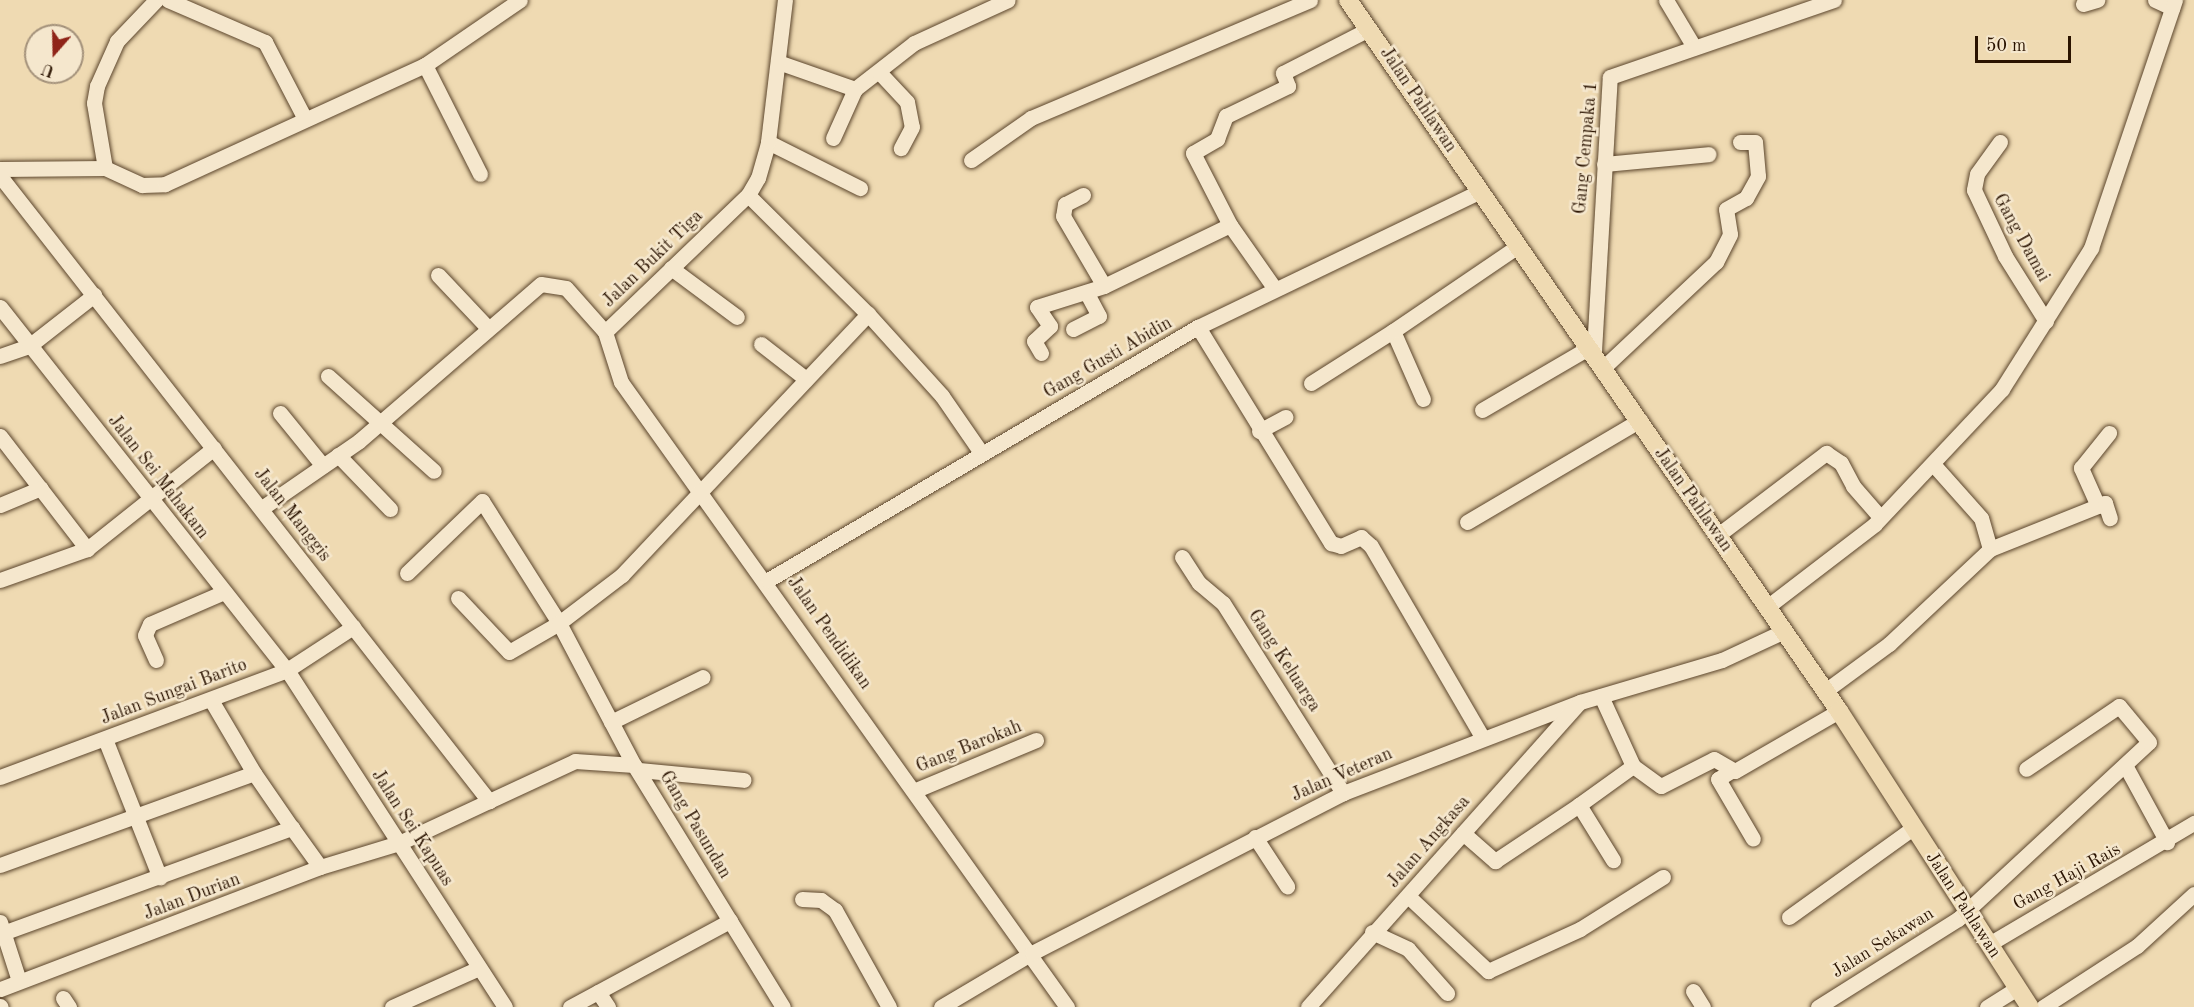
<!DOCTYPE html>
<html>
<head>
<meta charset="utf-8">
<style>
  body { margin:0 }
  #map { position:relative; width:2194px; height:1007px; overflow:hidden; background:#efdab2; font-family:"Old Standard TT",serif }
  div>[style] { position:absolute }
  .roads { filter:drop-shadow(0 0 2px #5b452c) drop-shadow(0 0 2px #5b452c) }
  .minor>* { height:15px; margin:-7.5px; padding:0 7.5px; transform-origin:7.5px; border-radius:7.5px; background:#f5e7cd }
  .major>* { height:18px; margin:-9px; padding:0 9px; transform-origin:9px; border-radius:9px; background:#efdab2 }
  span { translate:-50% -50%; white-space:nowrap; text-align:center; line-height:1.15; -webkit-text-stroke:5px #f5e7cd; paint-order:stroke }
  .street-label { font-size:18px; color:#2a1300 }
  .north { position:absolute; left:24px; top:24px; width:60px; height:60px; box-sizing:border-box; background:#f5e7cd; border:2px solid #a4927b; border-radius:50%; rotate:200deg; font-size:16px; font-weight:700; line-height:24px; text-align:center; color:#2a1300 }
  .north::after { content:''; display:block; margin:auto; width:21px; height:27px; background:#8f2418; clip-path:polygon(50% 0,100% 100%,50% 72%,0 100%) }
  .scale { position:absolute; left:1975px; top:36px; width:96px; height:27px; box-sizing:border-box; border:3px solid #2a1300; border-top:0; padding-left:8px; font-size:18px; line-height:21px; white-space:nowrap; color:#2a1300; -webkit-text-stroke:4px #f5e7cd; paint-order:stroke }
</style>
</head>
<body>
<div id="map">
  <div class="roads">
    <div class="minor">
      <div style="left:168px;top:0;width:106px;rotate:23.4deg"></div>
      <div style="left:265px;top:42px;width:87px;rotate:62.5deg"></div>
      <div style="left:1666px;top:0;width:55px;rotate:59.2deg"></div>
      <div style="left:2155px;top:0;width:19px;rotate:25deg"></div>
      <div style="left:2083px;top:4px;width:15px;rotate:-16deg"></div>
      <div style="left:778px;top:62px;width:82px;rotate:19.3deg"></div>
      <div style="left:855px;top:89px;width:75px;rotate:-37.9deg"></div>
      <div style="left:914px;top:43px;width:103px;rotate:-24.6deg"></div>
      <div style="left:425px;top:65px;width:122px;rotate:63.2deg"></div>
      <div style="left:879px;top:72px;width:41px;rotate:47deg"></div>
      <div style="left:907px;top:102px;width:25px;rotate:79deg"></div>
      <div style="left:912px;top:127px;width:24px;rotate:118deg"></div>
      <div style="left:833px;top:138px;width:54px;rotate:-65.8deg"></div>
      <div style="left:768px;top:142px;width:103px;rotate:26.6deg"></div>
      <div style="left:2000px;top:142px;width:39px;rotate:126deg"></div>
      <div style="left:1977px;top:174px;width:16px;rotate:101deg"></div>
      <div style="left:1974px;top:190px;width:73px;rotate:64.8deg"></div>
      <div style="left:2005px;top:256px;width:77px;rotate:57.8deg"></div>
      <div style="left:971px;top:160px;width:73px;rotate:-35deg"></div>
      <div style="left:1031px;top:118px;width:303px;rotate:-22.9deg"></div>
      <div style="left:1604px;top:164px;width:105px;rotate:-5.4deg"></div>
      <div style="left:105px;top:168px;width:66px;rotate:-99.6deg"></div>
      <div style="left:94px;top:103px;width:17px;rotate:-80deg"></div>
      <div style="left:97px;top:86px;width:49px;rotate:-66deg"></div>
      <div style="left:117px;top:41px;width:57px;rotate:-46.4deg"></div>
      <div style="left:0;top:169px;width:105px;rotate:-0.5deg"></div>
      <div style="left:105px;top:168px;width:41px;rotate:24.7deg"></div>
      <div style="left:142px;top:185px;width:23px;rotate:-2deg"></div>
      <div style="left:165px;top:184px;width:286px;rotate:-24.6deg"></div>
      <div style="left:425px;top:65px;width:115px;rotate:-34.4deg"></div>
      <div style="left:0;top:176px;width:794px;rotate:51.96deg"></div>
      <div style="left:489px;top:801px;width:99px;rotate:155deg"></div>
      <div style="left:399px;top:843px;width:83px;rotate:163.1deg"></div>
      <div style="left:320px;top:867px;width:342px;rotate:159.1deg"></div>
      <div style="left:748px;top:195px;width:169px;rotate:44.8deg"></div>
      <div style="left:868px;top:314px;width:110px;rotate:47.9deg"></div>
      <div style="left:942px;top:396px;width:70px;rotate:55.4deg"></div>
      <div style="left:1083px;top:195px;width:20px;rotate:153deg"></div>
      <div style="left:1065px;top:204px;width:12px;rotate:99deg"></div>
      <div style="left:1063px;top:216px;width:81px;rotate:59.6deg"></div>
      <div style="left:1104px;top:286px;width:140px;rotate:-25.8deg"></div>
      <div style="left:671px;top:268px;width:82px;rotate:36.6deg"></div>
      <div style="left:438px;top:275px;width:70px;rotate:46.7deg"></div>
      <div style="left:1275px;top:289px;width:78px;rotate:-125.1deg"></div>
      <div style="left:1230px;top:225px;width:81px;rotate:-117.2deg"></div>
      <div style="left:1193px;top:153px;width:28px;rotate:-30deg"></div>
      <div style="left:1217px;top:139px;width:25px;rotate:-69deg"></div>
      <div style="left:1226px;top:116px;width:69px;rotate:-25.8deg"></div>
      <div style="left:1288px;top:86px;width:14px;rotate:-111deg"></div>
      <div style="left:1283px;top:73px;width:97px;rotate:-27.1deg"></div>
      <div style="left:0;top:307px;width:463px;rotate:51.7deg"></div>
      <div style="left:287px;top:670px;width:401px;rotate:57.1deg"></div>
      <div style="left:1198px;top:327px;width:254px;rotate:58.4deg"></div>
      <div style="left:1331px;top:543px;width:10px;rotate:17deg"></div>
      <div style="left:1341px;top:546px;width:22px;rotate:-24deg"></div>
      <div style="left:1361px;top:537px;width:13px;rotate:42deg"></div>
      <div style="left:1371px;top:546px;width:221px;rotate:59.8deg"></div>
      <div style="left:1073px;top:329px;width:29px;rotate:-27deg"></div>
      <div style="left:1099px;top:316px;width:27px;rotate:-118deg"></div>
      <div style="left:605px;top:332px;width:52px;rotate:72.3deg"></div>
      <div style="left:621px;top:382px;width:768px;rotate:54.49deg"></div>
      <div style="left:605px;top:332px;width:198px;rotate:-43.8deg"></div>
      <div style="left:748px;top:195px;width:20px;rotate:-60deg"></div>
      <div style="left:758px;top:178px;width:37px;rotate:-74deg"></div>
      <div style="left:768px;top:142px;width:143px;rotate:-83.2deg"></div>
      <div style="left:761px;top:344px;width:57px;rotate:37.9deg"></div>
      <div style="left:1594px;top:351px;width:274px;rotate:-86.7deg"></div>
      <div style="left:1610px;top:77px;width:237px;rotate:-19deg"></div>
      <div style="left:1041px;top:353px;width:14px;rotate:-120deg"></div>
      <div style="left:1034px;top:341px;width:22px;rotate:-43deg"></div>
      <div style="left:1050px;top:326px;width:23px;rotate:-124deg"></div>
      <div style="left:1037px;top:307px;width:70px;rotate:-17.4deg"></div>
      <div style="left:0;top:356px;width:31px;rotate:-19deg"></div>
      <div style="left:29px;top:346px;width:83px;rotate:-38.1deg"></div>
      <div style="left:1604px;top:367px;width:154px;rotate:-43.2deg"></div>
      <div style="left:1716px;top:262px;width:31px;rotate:-63deg"></div>
      <div style="left:1730px;top:234px;width:25px;rotate:-99deg"></div>
      <div style="left:1726px;top:209px;width:23px;rotate:-29deg"></div>
      <div style="left:1746px;top:198px;width:25px;rotate:-61deg"></div>
      <div style="left:1758px;top:176px;width:34px;rotate:-95deg"></div>
      <div style="left:1755px;top:142px;width:15px;rotate:180deg"></div>
      <div style="left:328px;top:376px;width:142px;rotate:41.9deg"></div>
      <div style="left:1311px;top:383px;width:97px;rotate:-32.4deg"></div>
      <div style="left:1423px;top:399px;width:74px;rotate:-113.8deg"></div>
      <div style="left:1393px;top:331px;width:151px;rotate:-34.2deg"></div>
      <div style="left:1482px;top:410px;width:125px;rotate:-30.3deg"></div>
      <div style="left:280px;top:413px;width:68px;rotate:50.9deg"></div>
      <div style="left:1259px;top:431px;width:30px;rotate:-28deg"></div>
      <div style="left:0;top:436px;width:143px;rotate:52.4deg"></div>
      <div style="left:338px;top:455px;width:75px;rotate:46.1deg"></div>
      <div style="left:0;top:505px;width:44px;rotate:-22.5deg"></div>
      <div style="left:2098px;top:506px;width:42px;rotate:-114.1deg"></div>
      <div style="left:2081px;top:468px;width:45px;rotate:-51.3deg"></div>
      <div style="left:262px;top:508px;width:118px;rotate:-34.6deg"></div>
      <div style="left:359px;top:441px;width:240px;rotate:-40.8deg"></div>
      <div style="left:541px;top:284px;width:25px;rotate:9deg"></div>
      <div style="left:566px;top:288px;width:59px;rotate:48.4deg"></div>
      <div style="left:1467px;top:522px;width:201px;rotate:-30.5deg"></div>
      <div style="left:1718px;top:535px;width:136px;rotate:-37.2deg"></div>
      <div style="left:1826px;top:453px;width:18px;rotate:34deg"></div>
      <div style="left:1841px;top:463px;width:26px;rotate:62deg"></div>
      <div style="left:1853px;top:486px;width:41px;rotate:48.9deg"></div>
      <div style="left:1990px;top:549px;width:124px;rotate:-21.8deg"></div>
      <div style="left:2105px;top:503px;width:16px;rotate:72deg"></div>
      <div style="left:1182px;top:557px;width:31px;rotate:57deg"></div>
      <div style="left:1199px;top:583px;width:31px;rotate:40deg"></div>
      <div style="left:1223px;top:603px;width:225px;rotate:57.7deg"></div>
      <div style="left:407px;top:573px;width:104px;rotate:-43.8deg"></div>
      <div style="left:482px;top:501px;width:144px;rotate:57.7deg"></div>
      <div style="left:559px;top:623px;width:161px;rotate:62.2deg"></div>
      <div style="left:0;top:580px;width:92px;rotate:-19.6deg"></div>
      <div style="left:87px;top:549px;width:162px;rotate:-38.5deg"></div>
      <div style="left:768px;top:580px;width:499px;rotate:-30.5deg"></div>
      <div style="left:1198px;top:327px;width:313px;rotate:-25.7deg"></div>
      <div style="left:458px;top:598px;width:74px;rotate:46.6deg"></div>
      <div style="left:509px;top:652px;width:58px;rotate:-30.1deg"></div>
      <div style="left:559px;top:623px;width:79px;rotate:-37.3deg"></div>
      <div style="left:622px;top:575px;width:359px;rotate:-46.7deg"></div>
      <div style="left:1767px;top:607px;width:136px;rotate:-37.5deg"></div>
      <div style="left:1875px;top:524px;width:185px;rotate:-46.7deg"></div>
      <div style="left:2002px;top:389px;width:167px;rotate:-57.7deg"></div>
      <div style="left:2091px;top:248px;width:262px;rotate:-71.3deg"></div>
      <div style="left:156px;top:660px;width:27px;rotate:-114deg"></div>
      <div style="left:145px;top:635px;width:12px;rotate:-66deg"></div>
      <div style="left:150px;top:624px;width:81px;rotate:-23.4deg"></div>
      <div style="left:1825px;top:691px;width:79px;rotate:-36.3deg"></div>
      <div style="left:1889px;top:644px;width:139px;rotate:-43.2deg"></div>
      <div style="left:1990px;top:549px;width:32px;rotate:-106deg"></div>
      <div style="left:1981px;top:518px;width:71px;rotate:-131.6deg"></div>
      <div style="left:1601px;top:696px;width:77px;rotate:65.4deg"></div>
      <div style="left:1633px;top:766px;width:67px;rotate:144.2deg"></div>
      <div style="left:1579px;top:805px;width:65px;rotate:58.3deg"></div>
      <div style="left:211px;top:700px;width:85px;rotate:59.5deg"></div>
      <div style="left:611px;top:722px;width:102px;rotate:-26.1deg"></div>
      <div style="left:105px;top:739px;width:149px;rotate:68.4deg"></div>
      <div style="left:2125px;top:765px;width:88px;rotate:61.4deg"></div>
      <div style="left:1633px;top:766px;width:34px;rotate:36deg"></div>
      <div style="left:1661px;top:786px;width:59px;rotate:-27deg"></div>
      <div style="left:1714px;top:759px;width:24px;rotate:30deg"></div>
      <div style="left:1735px;top:771px;width:120px;rotate:-30deg"></div>
      <div style="left:639px;top:770px;width:105px;rotate:5.4deg"></div>
      <div style="left:1731px;top:771px;width:15px;rotate:148deg"></div>
      <div style="left:1718px;top:779px;width:69px;rotate:59.7deg"></div>
      <div style="left:0;top:777px;width:306px;rotate:-20.4deg"></div>
      <div style="left:287px;top:670px;width:79px;rotate:-33.1deg"></div>
      <div style="left:916px;top:790px;width:130px;rotate:-22.6deg"></div>
      <div style="left:489px;top:801px;width:95px;rotate:-24.9deg"></div>
      <div style="left:575px;top:761px;width:59px;rotate:3.9deg"></div>
      <div style="left:634px;top:765px;width:284px;rotate:58.4deg"></div>
      <div style="left:1463px;top:833px;width:43px;rotate:41.2deg"></div>
      <div style="left:1495px;top:861px;width:101px;rotate:-33.7deg"></div>
      <div style="left:1255px;top:837px;width:59px;rotate:56.9deg"></div>
      <div style="left:0;top:865px;width:270px;rotate:-19.9deg"></div>
      <div style="left:254px;top:773px;width:67px;rotate:55.4deg"></div>
      <div style="left:1408px;top:896px;width:110px;rotate:43.2deg"></div>
      <div style="left:1488px;top:971px;width:101px;rotate:-24.5deg"></div>
      <div style="left:1580px;top:929px;width:98px;rotate:-32.1deg"></div>
      <div style="left:802px;top:899px;width:19px;rotate:3deg"></div>
      <div style="left:821px;top:900px;width:17px;rotate:36deg"></div>
      <div style="left:835px;top:910px;width:111px;rotate:60.9deg"></div>
      <div style="left:1789px;top:917px;width:153px;rotate:-35.7deg"></div>
      <div style="left:0;top:922px;width:62px;rotate:72.1deg"></div>
      <div style="left:1372px;top:932px;width:40px;rotate:25deg"></div>
      <div style="left:1408px;top:949px;width:59px;rotate:48.4deg"></div>
      <div style="left:0;top:934px;width:311px;rotate:-20deg"></div>
      <div style="left:292px;top:828px;width:48px;rotate:54.3deg"></div>
      <div style="left:1989px;top:944px;width:238px;rotate:-30.6deg"></div>
      <div style="left:1693px;top:991px;width:19px;rotate:58deg"></div>
      <div style="left:598px;top:992px;width:18px;rotate:56deg"></div>
      <div style="left:63px;top:998px;width:11px;rotate:56deg"></div>
      <div style="left:0;top:1006px;width:1px;rotate:45deg"></div>
      <div style="left:392px;top:1007px;width:95px;rotate:-24.1deg"></div>
      <div style="left:570px;top:1007px;width:182px;rotate:-28.3deg"></div>
      <div style="left:941px;top:1007px;width:106px;rotate:-30.7deg"></div>
      <div style="left:1032px;top:953px;width:350px;rotate:-27.2deg"></div>
      <div style="left:1343px;top:793px;width:254px;rotate:-21deg"></div>
      <div style="left:1580px;top:702px;width:148px;rotate:-16.5deg"></div>
      <div style="left:1722px;top:660px;width:66px;rotate:-25deg"></div>
      <div style="left:1308px;top:1007px;width:406px;rotate:-48.3deg"></div>
      <div style="left:1818px;top:1007px;width:165px;rotate:-32.2deg"></div>
      <div style="left:1958px;top:919px;width:260px;rotate:-42.8deg"></div>
      <div style="left:2149px;top:742px;width:47px;rotate:-129.8deg"></div>
      <div style="left:2119px;top:706px;width:112px;rotate:145.9deg"></div>
      <div style="left:1987px;top:1007px;width:36px;rotate:-32deg"></div>
      <div style="left:2043px;top:1007px;width:112px;rotate:-33deg"></div>
      <div style="left:2137px;top:946px;width:77px;rotate:-42.4deg"></div>
    </div>
    <div class="major">
      <div style="left:1348px;top:0;width:864px;rotate:55.37deg"></div>
      <div style="left:1839px;top:711px;width:352px;rotate:57.2deg"></div>
    </div>
  </div>
  <div class="street-label">
    <span style="left:1418px;top:100px;rotate:56deg">Jalan Pahlawan</span>
    <span style="left:1586px;top:148px;rotate:-85deg">Gang Cempaka 1</span>
    <span style="left:2021px;top:238px;rotate:61deg">Gang Damai</span>
    <span style="left:653px;top:259px;rotate:-44deg">Jalan Bukit Tiga</span>
    <span style="left:1108px;top:358px;rotate:-30deg">Gang Gusti Abidin</span>
    <span style="left:158px;top:477px;rotate:52deg">Jalan Sei Mahakam</span>
    <span style="left:1693px;top:500px;rotate:55deg">Jalan Pahlawan</span>
    <span style="left:292px;top:515px;rotate:52deg">Jalan Manggis</span>
    <span style="left:829px;top:633px;rotate:55deg">Jalan Pendidikan</span>
    <span style="left:1284px;top:661px;rotate:57deg">Gang Keluarga</span>
    <span style="left:174px;top:692px;rotate:-21deg">Jalan Sungai Barito</span>
    <span style="left:969px;top:747px;rotate:-22deg">Gang Barokah</span>
    <span style="left:1342px;top:775px;rotate:-24deg">Jalan Veteran</span>
    <span style="left:695px;top:825px;rotate:59deg">Gang Pasundan</span>
    <span style="left:412px;top:828px;rotate:57deg">Jalan Sei Kapuas</span>
    <span style="left:1429px;top:842px;rotate:-49deg">Jalan Angkasa</span>
    <span style="left:2067px;top:877px;rotate:-29deg">Gang Haji Rais</span>
    <span style="left:192px;top:897px;rotate:-21deg">Jalan Durian</span>
    <span style="left:1963px;top:905px;rotate:57deg">Jalan Pahlawan</span>
    <span style="left:1883px;top:943px;rotate:-32deg">Jalan Sekawan</span>
  </div>
  <div class="north">U</div>
  <div class="scale">50 m</div>
</div>
</body>
</html>
